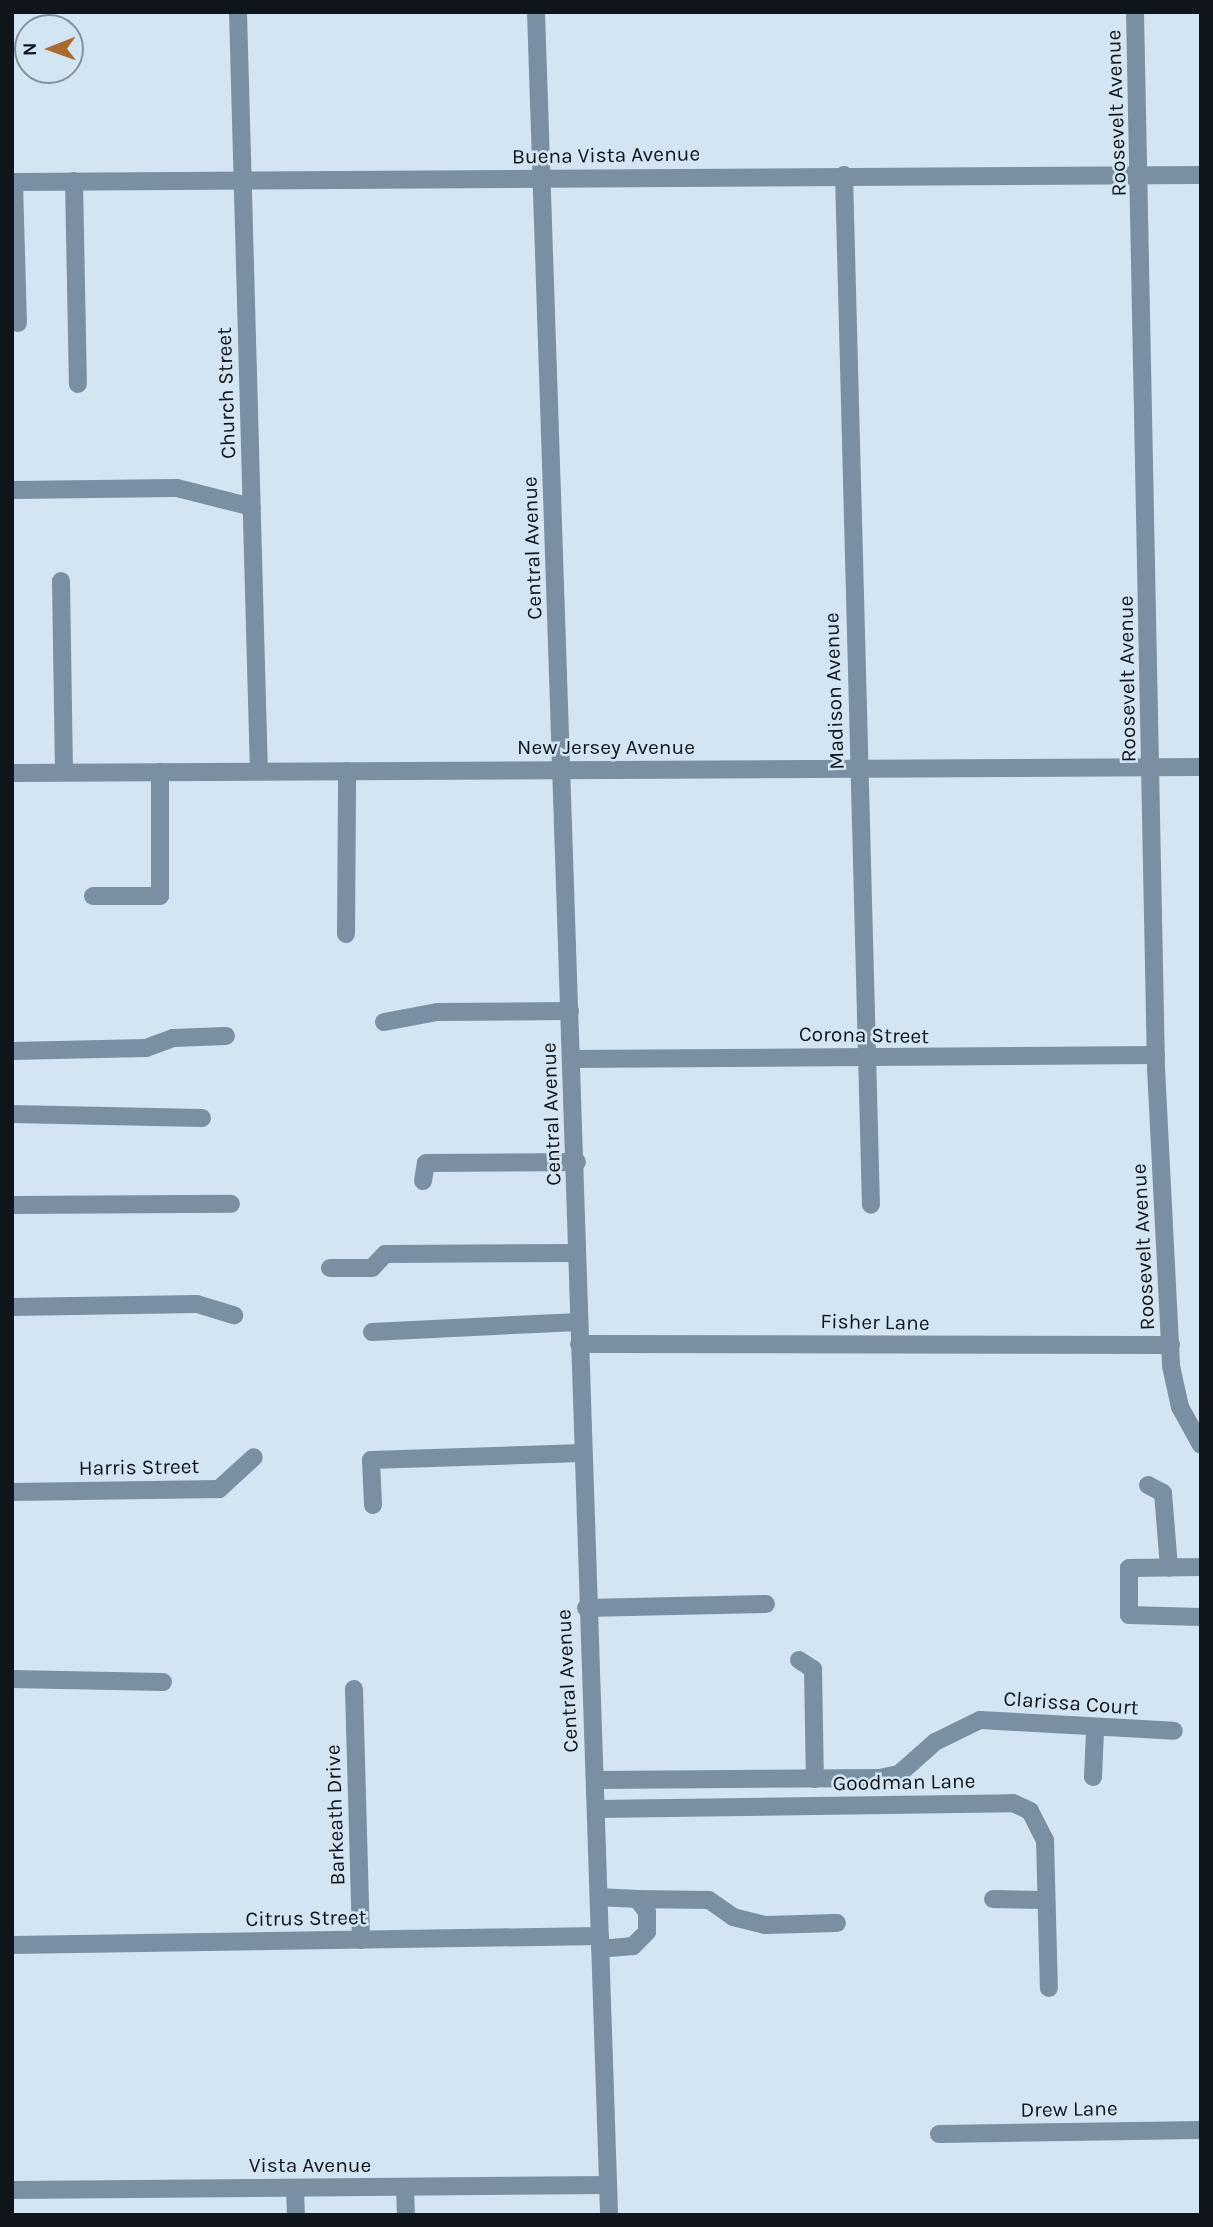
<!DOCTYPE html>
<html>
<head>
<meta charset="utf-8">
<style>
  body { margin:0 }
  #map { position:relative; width:1213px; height:2227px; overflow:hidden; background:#d3e5f3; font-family:Karla,sans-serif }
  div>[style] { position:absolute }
  .minor>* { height:18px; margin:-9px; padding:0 9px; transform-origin:9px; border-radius:9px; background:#7a90a2 }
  span { translate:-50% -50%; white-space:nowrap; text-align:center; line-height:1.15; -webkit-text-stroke:5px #d3e5f3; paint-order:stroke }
  .street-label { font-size:21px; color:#0f151a }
  .frame { position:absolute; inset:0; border:14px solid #0f151a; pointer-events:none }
  .north { position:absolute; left:14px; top:14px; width:70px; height:70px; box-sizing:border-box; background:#d3e5f3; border:2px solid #85929c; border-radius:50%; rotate:269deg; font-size:19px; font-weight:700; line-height:28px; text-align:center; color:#0f151a }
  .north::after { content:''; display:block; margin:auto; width:24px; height:32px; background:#a86a2f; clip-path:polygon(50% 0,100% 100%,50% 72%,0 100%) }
</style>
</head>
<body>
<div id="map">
  <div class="minor">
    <div style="left:238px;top:12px;width:759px;rotate:88.42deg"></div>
    <div style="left:536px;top:12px;width:2204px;rotate:88.1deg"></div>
    <div style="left:1135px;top:12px;width:1056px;rotate:88.86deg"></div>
    <div style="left:1156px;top:1068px;width:298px;rotate:87.1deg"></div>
    <div style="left:1171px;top:1366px;width:42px;rotate:77.6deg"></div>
    <div style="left:1180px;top:1407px;width:43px;rotate:61.1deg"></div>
    <div style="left:844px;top:175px;width:1030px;rotate:88.5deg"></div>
    <div style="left:74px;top:181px;width:203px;rotate:88.9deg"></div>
    <div style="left:12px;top:182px;width:1189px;rotate:-0.34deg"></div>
    <div style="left:14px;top:182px;width:141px;rotate:88.4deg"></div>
    <div style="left:12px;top:490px;width:165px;rotate:-0.7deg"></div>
    <div style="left:177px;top:488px;width:77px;rotate:14.2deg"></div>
    <div style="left:61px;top:581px;width:191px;rotate:89.1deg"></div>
    <div style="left:12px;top:773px;width:1189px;rotate:-0.29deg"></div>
    <div style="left:93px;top:896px;width:67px"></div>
    <div style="left:160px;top:896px;width:124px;rotate:-90deg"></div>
    <div style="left:346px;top:934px;width:163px;rotate:-89.6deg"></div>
    <div style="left:384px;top:1022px;width:54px;rotate:-10.7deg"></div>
    <div style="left:437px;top:1012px;width:133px;rotate:-0.4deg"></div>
    <div style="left:12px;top:1051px;width:134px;rotate:-1.3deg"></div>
    <div style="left:146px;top:1048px;width:29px;rotate:-20deg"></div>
    <div style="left:173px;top:1038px;width:53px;rotate:-2.2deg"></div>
    <div style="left:572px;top:1059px;width:584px;rotate:-0.39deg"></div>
    <div style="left:12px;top:1114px;width:190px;rotate:1.2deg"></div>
    <div style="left:423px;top:1181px;width:18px;rotate:-81deg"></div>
    <div style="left:426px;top:1163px;width:151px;rotate:-0.4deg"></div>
    <div style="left:12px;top:1205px;width:219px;rotate:-0.3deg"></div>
    <div style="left:330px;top:1268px;width:42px"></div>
    <div style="left:372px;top:1268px;width:19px;rotate:-47deg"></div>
    <div style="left:385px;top:1254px;width:191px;rotate:-0.3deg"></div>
    <div style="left:12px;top:1307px;width:185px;rotate:-0.9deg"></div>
    <div style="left:197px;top:1304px;width:39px;rotate:17deg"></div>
    <div style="left:372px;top:1332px;width:207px;rotate:-2.8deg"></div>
    <div style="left:579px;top:1344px;width:592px;rotate:0.1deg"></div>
    <div style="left:1148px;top:1485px;width:17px;rotate:28deg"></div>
    <div style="left:1163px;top:1493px;width:75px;rotate:85.4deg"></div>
    <div style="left:12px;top:1492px;width:207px;rotate:-0.8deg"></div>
    <div style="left:219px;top:1489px;width:47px;rotate:-42.4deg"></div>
    <div style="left:373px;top:1505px;width:45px;rotate:-92.5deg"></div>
    <div style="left:371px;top:1460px;width:211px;rotate:-1.9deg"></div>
    <div style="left:1201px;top:1567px;width:72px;rotate:179.2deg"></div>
    <div style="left:1129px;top:1568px;width:47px;rotate:90deg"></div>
    <div style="left:1129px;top:1615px;width:72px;rotate:1.6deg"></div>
    <div style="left:586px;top:1608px;width:180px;rotate:-1.3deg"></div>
    <div style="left:799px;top:1660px;width:17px;rotate:33deg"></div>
    <div style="left:813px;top:1669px;width:110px;rotate:89deg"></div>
    <div style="left:12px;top:1679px;width:151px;rotate:1.1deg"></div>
    <div style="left:354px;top:1689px;width:251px;rotate:88.4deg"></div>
    <div style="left:1093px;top:1777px;width:46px;rotate:-87.5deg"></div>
    <div style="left:595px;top:1780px;width:284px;rotate:-0.4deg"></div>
    <div style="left:879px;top:1778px;width:20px;rotate:-11deg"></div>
    <div style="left:899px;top:1774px;width:48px;rotate:-41.6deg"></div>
    <div style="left:935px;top:1742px;width:50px;rotate:-26.1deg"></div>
    <div style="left:980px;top:1720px;width:194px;rotate:3.2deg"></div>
    <div style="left:596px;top:1809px;width:417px;rotate:-0.8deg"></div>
    <div style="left:1013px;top:1803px;width:19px;rotate:25deg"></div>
    <div style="left:1030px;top:1811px;width:33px;rotate:63deg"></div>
    <div style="left:1045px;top:1840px;width:148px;rotate:88.5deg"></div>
    <div style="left:599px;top:1897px;width:38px;rotate:3deg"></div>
    <div style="left:637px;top:1899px;width:16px;rotate:52deg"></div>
    <div style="left:647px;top:1912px;width:20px;rotate:90deg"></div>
    <div style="left:647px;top:1932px;width:20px;rotate:135deg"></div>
    <div style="left:633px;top:1946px;width:33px;rotate:175deg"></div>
    <div style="left:637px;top:1899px;width:72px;rotate:0.8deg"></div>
    <div style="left:709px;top:1900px;width:29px;rotate:35deg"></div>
    <div style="left:733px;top:1917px;width:33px;rotate:14deg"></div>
    <div style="left:765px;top:1925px;width:72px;rotate:-1.6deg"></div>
    <div style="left:993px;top:1899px;width:53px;rotate:1.1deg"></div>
    <div style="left:12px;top:1945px;width:588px;rotate:-0.88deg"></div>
    <div style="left:939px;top:2134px;width:262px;rotate:-0.9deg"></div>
    <div style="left:295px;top:2188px;width:27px;rotate:88deg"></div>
    <div style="left:405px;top:2188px;width:27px;rotate:88deg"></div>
    <div style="left:12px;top:2190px;width:596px;rotate:-0.48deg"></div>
  </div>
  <div class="street-label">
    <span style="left:1116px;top:113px;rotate:-92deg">Roosevelt Avenue</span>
    <span style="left:606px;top:155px;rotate:-1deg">Buena Vista Avenue</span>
    <span style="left:226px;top:393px;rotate:-92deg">Church Street</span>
    <span style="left:532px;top:548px;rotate:-92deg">Central Avenue</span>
    <span style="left:1127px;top:679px;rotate:-91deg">Roosevelt Avenue</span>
    <span style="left:834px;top:691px;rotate:-92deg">Madison Avenue</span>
    <span style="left:606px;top:747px">New Jersey Avenue</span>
    <span style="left:864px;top:1035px;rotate:1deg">Corona Street</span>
    <span style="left:551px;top:1114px;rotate:-92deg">Central Avenue</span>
    <span style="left:1143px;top:1247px;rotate:-93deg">Roosevelt Avenue</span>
    <span style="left:875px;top:1322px;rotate:1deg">Fisher Lane</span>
    <span style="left:139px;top:1467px;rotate:-1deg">Harris Street</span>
    <span style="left:567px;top:1681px;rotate:-93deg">Central Avenue</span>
    <span style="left:1071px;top:1703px;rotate:4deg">Clarissa Court</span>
    <span style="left:904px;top:1782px;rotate:-1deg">Goodman Lane</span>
    <span style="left:335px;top:1815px;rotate:-92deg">Barkeath Drive</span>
    <span style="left:306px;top:1918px;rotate:-1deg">Citrus Street</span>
    <span style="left:1069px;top:2109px;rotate:-1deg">Drew Lane</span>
    <span style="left:310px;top:2165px">Vista Avenue</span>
  </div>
  <div class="frame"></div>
  <div class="north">N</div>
</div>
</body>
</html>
